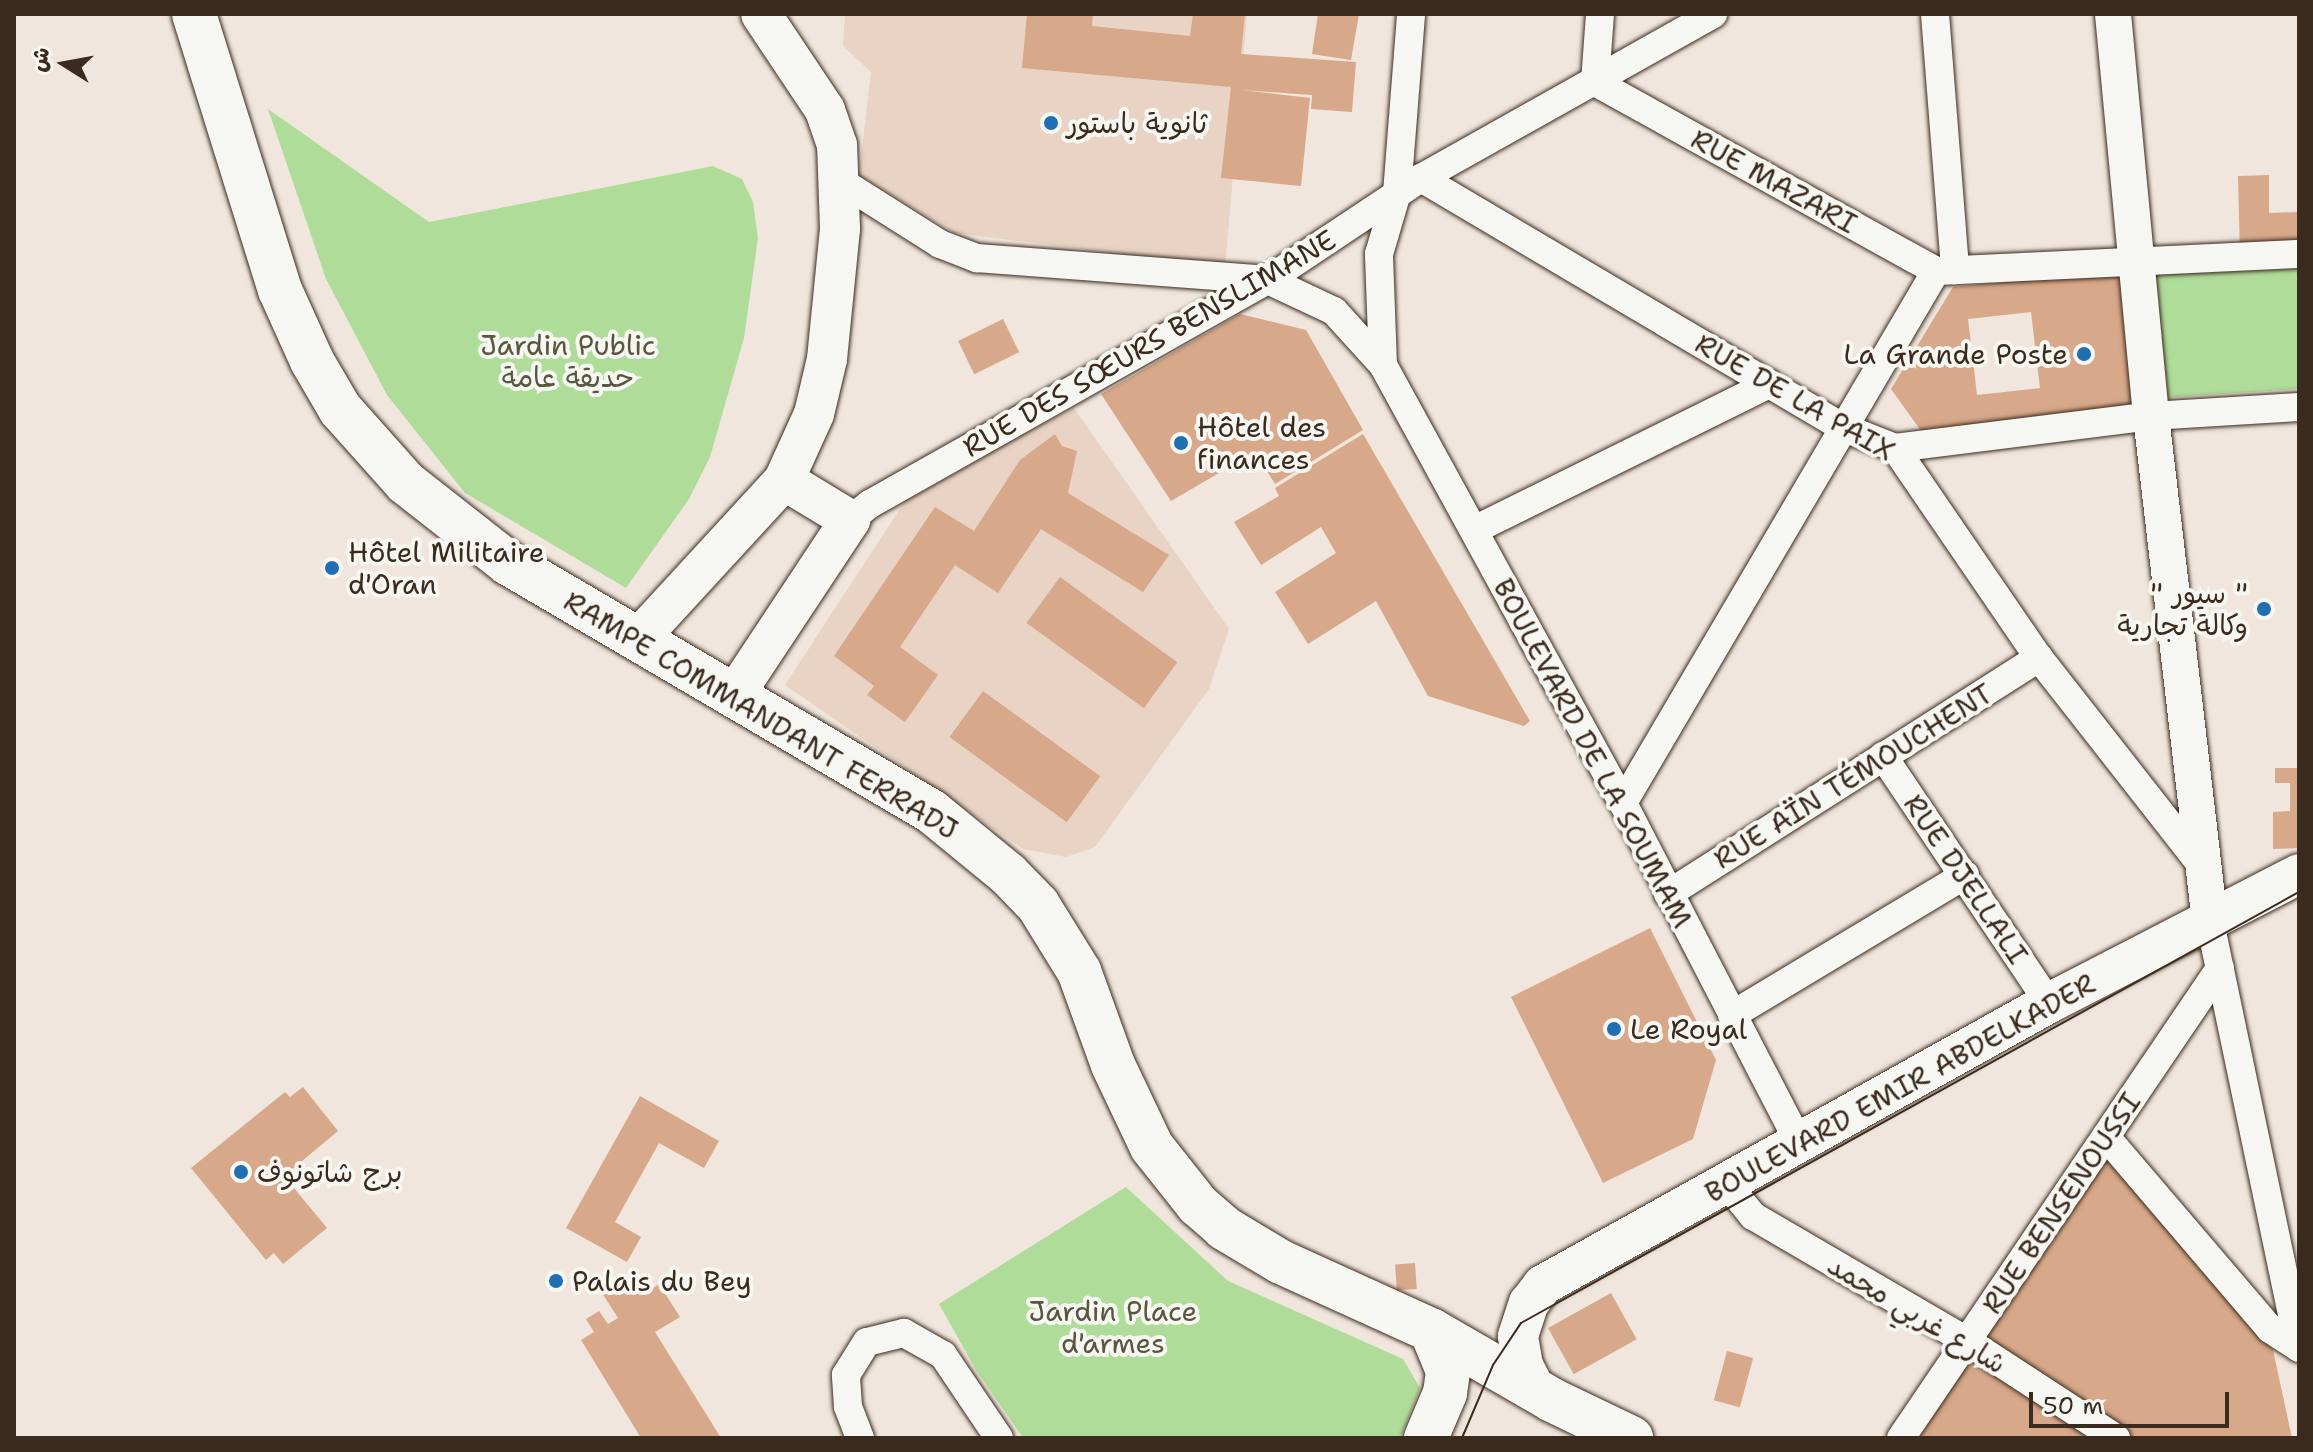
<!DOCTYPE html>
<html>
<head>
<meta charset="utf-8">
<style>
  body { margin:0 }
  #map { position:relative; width:2313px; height:1452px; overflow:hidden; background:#f0e6dd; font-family:"Shantell Sans","Playpen Sans Arabic",sans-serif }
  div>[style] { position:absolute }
  .built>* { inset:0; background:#e8d3c4 }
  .green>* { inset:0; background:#b0dc9a }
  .building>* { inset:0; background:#d7a889; transform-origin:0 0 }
  .roads { filter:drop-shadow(0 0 2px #3b2a1e) drop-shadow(0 0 2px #3b2a1e) }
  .minor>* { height:28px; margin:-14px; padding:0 14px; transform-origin:14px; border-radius:14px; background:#f6f6f2 }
  .tertiary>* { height:36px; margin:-18px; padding:0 18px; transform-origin:18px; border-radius:18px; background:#f6f6f2 }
  .secondary>* { height:40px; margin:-20px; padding:0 20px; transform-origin:20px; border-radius:20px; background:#f6f6f2 }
  .primary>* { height:44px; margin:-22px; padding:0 22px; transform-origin:22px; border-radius:22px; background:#f6f6f2 }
  .tram>* { height:2px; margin:-1px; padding:0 1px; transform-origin:1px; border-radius:1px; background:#3b2a1e }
  .dots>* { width:22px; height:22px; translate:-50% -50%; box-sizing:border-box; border:4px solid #f6f6f2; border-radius:50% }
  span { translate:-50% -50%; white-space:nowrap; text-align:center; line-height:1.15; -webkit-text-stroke:8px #f6f6f2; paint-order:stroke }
  .poi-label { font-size:28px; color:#3b2a1e }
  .left { translate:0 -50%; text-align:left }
  .right { translate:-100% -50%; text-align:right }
  .street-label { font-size:28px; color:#3b2a1e }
  .park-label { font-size:28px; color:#58563d }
  .frame { position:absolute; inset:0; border:16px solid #3b2a1e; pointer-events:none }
  .north { position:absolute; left:24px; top:24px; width:80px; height:80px; -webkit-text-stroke:6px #f6f6f2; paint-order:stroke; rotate:281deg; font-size:22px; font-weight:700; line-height:32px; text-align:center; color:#3b2a1e }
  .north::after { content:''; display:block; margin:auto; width:28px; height:36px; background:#3b2a1e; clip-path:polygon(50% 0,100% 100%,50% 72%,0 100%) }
  .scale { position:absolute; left:2029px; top:1392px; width:200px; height:36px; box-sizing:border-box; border:4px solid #3b2a1e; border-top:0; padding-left:10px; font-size:24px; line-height:28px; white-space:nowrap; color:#3b2a1e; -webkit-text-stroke:6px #f6f6f2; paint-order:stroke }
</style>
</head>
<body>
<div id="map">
  <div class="built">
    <div style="clip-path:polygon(845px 14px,1247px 14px,1225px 267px,955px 233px,859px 175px,871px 72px,843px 46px)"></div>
    <div style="clip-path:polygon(1074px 408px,1229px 629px,1209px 689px,1095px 847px,1066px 857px,1023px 849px,785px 685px,909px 495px)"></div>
  </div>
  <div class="green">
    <div style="clip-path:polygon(268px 109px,429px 222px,713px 166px,742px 179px,753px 202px,758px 238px,744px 338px,710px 457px,689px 499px,626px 588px,465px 493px,387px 395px,326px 279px)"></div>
    <div style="clip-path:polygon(2299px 264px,2299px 389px,2160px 398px,2145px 267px)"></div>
    <div style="clip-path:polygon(1126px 1187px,1228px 1281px,1403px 1359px,1420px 1388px,1400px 1438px,1023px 1438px,976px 1370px,939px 1304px)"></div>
  </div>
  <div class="building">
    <div style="clip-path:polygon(1027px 14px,1093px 14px,1092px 26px,1190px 36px,1193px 14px,1245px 14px,1241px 54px,1356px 62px,1352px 112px,1311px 109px,1312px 95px,1241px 90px,1310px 98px,1301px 186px,1221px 178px,1231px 87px,1022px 68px)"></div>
    <div style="clip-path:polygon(1318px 14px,1359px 14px,1351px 60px,1312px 54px)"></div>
    <div style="clip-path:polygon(2269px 175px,2269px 213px,2299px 212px,2299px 255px,2240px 257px,2238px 176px)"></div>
    <div style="clip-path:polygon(evenodd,2124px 271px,2139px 412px,1924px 435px,1891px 389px,1953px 287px,2124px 271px,2031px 312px,2040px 388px,1977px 395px,1968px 319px,2031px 312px)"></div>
    <div style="clip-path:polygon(1240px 314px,1306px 330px,1363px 430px,1275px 484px,1255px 452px,1171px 501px,1101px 394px)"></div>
    <div style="left:1003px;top:319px;width:37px;height:50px;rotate:64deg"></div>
    <div style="clip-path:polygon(1055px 434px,1062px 446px,1077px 451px,1068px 493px,1169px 555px,1143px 592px,1041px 529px,998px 593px,955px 565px,900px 647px,938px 675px,905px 722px,867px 695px,874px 686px,834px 656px,935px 507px,974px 531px,1020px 460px)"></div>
    <div style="clip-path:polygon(1363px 434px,1530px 721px,1524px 726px,1428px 696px,1376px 601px,1308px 644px,1275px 592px,1336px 553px,1321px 527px,1261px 565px,1234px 522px,1279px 496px,1275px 488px)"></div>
    <div style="left:1060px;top:577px;width:145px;height:57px;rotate:36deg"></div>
    <div style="left:983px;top:691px;width:145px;height:57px;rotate:36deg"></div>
    <div style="clip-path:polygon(2275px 768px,2299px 768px,2299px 848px,2273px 849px,2273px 812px,2290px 811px,2290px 783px,2275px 783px)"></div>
    <div style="clip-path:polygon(1650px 928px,1716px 1060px,1693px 1139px,1603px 1183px,1511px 997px)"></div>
    <div style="clip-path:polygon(303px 1087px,338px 1131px,284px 1176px,327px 1228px,283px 1264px,274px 1253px,266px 1260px,191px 1168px,285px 1092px,290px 1097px)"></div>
    <div style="clip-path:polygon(640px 1096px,719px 1141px,704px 1168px,659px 1143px,615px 1222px,641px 1237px,627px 1262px,566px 1228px)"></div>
    <div style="clip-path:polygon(2109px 1149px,2273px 1350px,2292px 1438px,2127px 1438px,1985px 1346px,1981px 1328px)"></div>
    <div style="left:1415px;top:1263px;width:26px;height:20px;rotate:86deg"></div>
    <div style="clip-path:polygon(634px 1273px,646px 1293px,659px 1284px,680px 1317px,655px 1332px,721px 1438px,641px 1438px,581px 1340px,594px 1332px,586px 1319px,599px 1311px,608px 1324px,618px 1318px,602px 1293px)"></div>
    <div style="left:1611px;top:1293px;width:53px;height:72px;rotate:61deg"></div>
    <div style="left:1727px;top:1351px;width:27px;height:51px;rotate:15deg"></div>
    <div style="clip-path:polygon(1968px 1357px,2092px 1438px,1911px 1438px)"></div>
  </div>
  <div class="roads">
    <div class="minor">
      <div style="left:1600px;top:14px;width:68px;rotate:94.2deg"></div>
      <div style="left:1595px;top:82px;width:390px;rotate:29deg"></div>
      <div style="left:1936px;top:271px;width:363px;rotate:-2.7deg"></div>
      <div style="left:1935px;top:14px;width:257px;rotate:85.5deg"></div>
      <div style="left:1421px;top:178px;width:489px;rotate:30.6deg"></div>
      <div style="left:1842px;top:427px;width:57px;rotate:21.6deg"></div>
      <div style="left:1895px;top:448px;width:255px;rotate:55.6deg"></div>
      <div style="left:2039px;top:658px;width:259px;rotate:51.9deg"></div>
      <div style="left:842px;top:182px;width:116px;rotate:32.3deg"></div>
      <div style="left:940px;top:244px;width:40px;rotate:21deg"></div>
      <div style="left:977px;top:258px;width:292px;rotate:4.3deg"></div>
      <div style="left:1268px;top:280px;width:73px;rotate:25.2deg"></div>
      <div style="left:1334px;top:311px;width:73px;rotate:47.8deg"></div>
      <div style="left:1383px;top:365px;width:499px;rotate:61.3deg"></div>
      <div style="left:1623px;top:803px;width:383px;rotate:62.6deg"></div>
      <div style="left:1383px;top:365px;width:111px;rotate:-92.1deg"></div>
      <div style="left:1379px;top:254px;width:64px;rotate:-73.6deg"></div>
      <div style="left:1397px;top:193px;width:180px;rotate:-85.5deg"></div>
      <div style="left:1895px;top:448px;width:258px;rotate:-7.1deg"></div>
      <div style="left:2151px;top:416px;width:148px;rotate:-3.5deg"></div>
      <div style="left:850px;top:520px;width:26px;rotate:-39deg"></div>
      <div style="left:870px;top:504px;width:457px;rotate:-29.4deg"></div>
      <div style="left:1268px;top:280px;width:184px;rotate:-33.7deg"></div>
      <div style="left:1421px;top:178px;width:335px;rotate:-29.3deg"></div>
      <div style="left:1474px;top:530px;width:330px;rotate:-26.3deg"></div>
      <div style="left:1883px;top:756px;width:298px;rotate:56.1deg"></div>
      <div style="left:1623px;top:803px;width:617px;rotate:-59.53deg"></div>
      <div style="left:1668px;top:894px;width:440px;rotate:-32.5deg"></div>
      <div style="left:2210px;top:922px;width:435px;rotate:78.2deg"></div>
      <div style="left:1732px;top:1015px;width:272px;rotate:-31deg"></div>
      <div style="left:2107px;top:1138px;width:251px;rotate:49.5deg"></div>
      <div style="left:2270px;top:1329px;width:35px;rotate:33deg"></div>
      <div style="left:1726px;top:1183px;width:43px;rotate:50.7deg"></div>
      <div style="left:1753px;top:1216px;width:248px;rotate:30.3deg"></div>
      <div style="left:1967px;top:1341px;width:178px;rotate:33.1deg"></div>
      <div style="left:860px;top:1438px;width:34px;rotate:-111deg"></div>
      <div style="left:848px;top:1406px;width:31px;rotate:-94deg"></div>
      <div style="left:846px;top:1375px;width:39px;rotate:-58deg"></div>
      <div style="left:867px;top:1342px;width:38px;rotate:-14deg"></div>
      <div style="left:904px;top:1333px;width:45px;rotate:29.4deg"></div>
      <div style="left:943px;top:1355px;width:100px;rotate:56deg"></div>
      <div style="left:1901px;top:1438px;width:568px;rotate:-55.83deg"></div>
    </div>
    <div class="tertiary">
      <div style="left:2113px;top:14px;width:404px;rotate:84.6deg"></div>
      <div style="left:2151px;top:416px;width:509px;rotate:83.35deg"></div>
    </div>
    <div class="secondary">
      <div style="left:638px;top:639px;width:216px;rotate:-47.4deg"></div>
      <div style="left:784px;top:480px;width:72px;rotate:-65.6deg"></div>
      <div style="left:814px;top:414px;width:57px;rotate:-76.7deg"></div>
      <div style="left:827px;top:359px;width:131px;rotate:-84.3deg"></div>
      <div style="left:840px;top:229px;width:84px;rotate:-92deg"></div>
      <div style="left:837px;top:145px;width:37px;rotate:-109deg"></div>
      <div style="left:825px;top:110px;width:115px;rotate:-123.7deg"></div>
      <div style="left:735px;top:694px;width:209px;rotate:-56.5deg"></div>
      <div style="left:850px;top:520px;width:77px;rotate:-148.8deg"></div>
      <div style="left:1536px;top:1391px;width:29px;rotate:-117deg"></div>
      <div style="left:1523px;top:1365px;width:29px;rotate:-100deg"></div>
      <div style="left:1518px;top:1336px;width:35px;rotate:-72deg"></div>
      <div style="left:1529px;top:1303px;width:23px;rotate:-52deg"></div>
      <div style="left:1543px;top:1285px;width:579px;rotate:-29.13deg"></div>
      <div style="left:2049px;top:1003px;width:281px;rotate:-27.3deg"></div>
    </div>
    <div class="primary">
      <div style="left:194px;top:14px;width:289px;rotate:72.7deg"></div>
      <div style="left:280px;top:290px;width:78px;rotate:65.7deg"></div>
      <div style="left:312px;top:361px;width:56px;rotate:59.7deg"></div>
      <div style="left:340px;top:409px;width:99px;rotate:48.3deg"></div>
      <div style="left:406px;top:483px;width:130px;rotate:38.1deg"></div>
      <div style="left:508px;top:563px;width:490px;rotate:30.4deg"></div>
      <div style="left:931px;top:811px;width:99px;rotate:39.3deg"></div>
      <div style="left:1008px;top:874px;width:43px;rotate:45.9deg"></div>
      <div style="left:1038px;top:905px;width:78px;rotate:58.2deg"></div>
      <div style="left:1079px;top:971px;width:100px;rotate:70.1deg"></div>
      <div style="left:1113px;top:1065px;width:91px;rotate:64.6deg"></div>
      <div style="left:1152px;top:1147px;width:74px;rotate:51.6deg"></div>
      <div style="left:1198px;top:1205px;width:35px;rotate:41deg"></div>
      <div style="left:1224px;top:1228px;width:66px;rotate:30.8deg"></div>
      <div style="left:1281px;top:1262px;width:165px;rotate:24.4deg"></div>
      <div style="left:1431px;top:1330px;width:140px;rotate:30deg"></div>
      <div style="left:1552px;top:1400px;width:88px;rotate:25.7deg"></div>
      <div style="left:1426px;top:1438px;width:49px;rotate:-67.1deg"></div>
      <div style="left:1445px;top:1393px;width:22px;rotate:-82deg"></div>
      <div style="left:1448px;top:1371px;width:44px;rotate:-112.5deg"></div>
    </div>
  </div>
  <div class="tram">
    <div style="left:1462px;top:1438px;width:79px;rotate:-67deg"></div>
    <div style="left:1493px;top:1365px;width:50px;rotate:-56.3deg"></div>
    <div style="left:1521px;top:1323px;width:889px;rotate:-28.99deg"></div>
  </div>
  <div class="dots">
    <div style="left:1051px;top:123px;background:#1f6fb2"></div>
    <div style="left:2084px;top:354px;background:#1f6fb2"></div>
    <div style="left:1181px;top:443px;background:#1f6fb2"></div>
    <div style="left:332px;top:568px;background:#1f6fb2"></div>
    <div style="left:2264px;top:609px;background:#1f6fb2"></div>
    <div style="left:1614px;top:1029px;background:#1f6fb2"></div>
    <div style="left:241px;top:1172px;background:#1f6fb2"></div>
    <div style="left:556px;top:1281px;background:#1f6fb2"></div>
  </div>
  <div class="poi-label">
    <span class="left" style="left:1067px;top:123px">ثانوية باستور</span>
    <span class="right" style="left:2068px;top:354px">La Grande Poste</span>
    <span class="left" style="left:1197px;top:443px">Hôtel des<br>finances</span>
    <span class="left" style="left:348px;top:568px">Hôtel Militaire<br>d'Oran</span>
    <span class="right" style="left:2248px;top:609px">" سيور "<br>وكالة تجارية</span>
    <span class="left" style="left:1630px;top:1029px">Le Royal</span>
    <span class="left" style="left:257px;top:1172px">برج شاتونوف</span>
    <span class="left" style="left:572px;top:1281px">Palais du Bey</span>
  </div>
  <div class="street-label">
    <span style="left:1774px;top:181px;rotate:29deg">RUE MAZARI</span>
    <span style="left:1149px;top:343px;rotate:-30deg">RUE DES SŒURS BENSLIMANE</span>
    <span style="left:1795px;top:397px;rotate:30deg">RUE DE LA PAIX</span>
    <span style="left:761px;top:715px;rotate:31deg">RAMPE COMMANDANT FERRADJ</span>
    <span style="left:1593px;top:753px;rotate:62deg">BOULEVARD DE LA SOUMAM</span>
    <span style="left:1853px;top:776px;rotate:-32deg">RUE AÏN TÉMOUCHENT</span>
    <span style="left:1966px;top:879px;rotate:56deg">RUE DJELLALI</span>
    <span style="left:1900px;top:1088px;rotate:-29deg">BOULEVARD EMIR ABDELKADER</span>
    <span style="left:2061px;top:1203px;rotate:-56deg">RUE BENSENOUSSI</span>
    <span style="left:1917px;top:1314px;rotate:31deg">شارع غربي محمد</span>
  </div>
  <div class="park-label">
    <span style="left:568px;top:361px">Jardin Public<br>حديقة عامة</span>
    <span style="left:1113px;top:1327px">Jardin Place<br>d'armes</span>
  </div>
  <div class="frame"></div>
  <div class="north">ش</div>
  <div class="scale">50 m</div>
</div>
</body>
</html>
